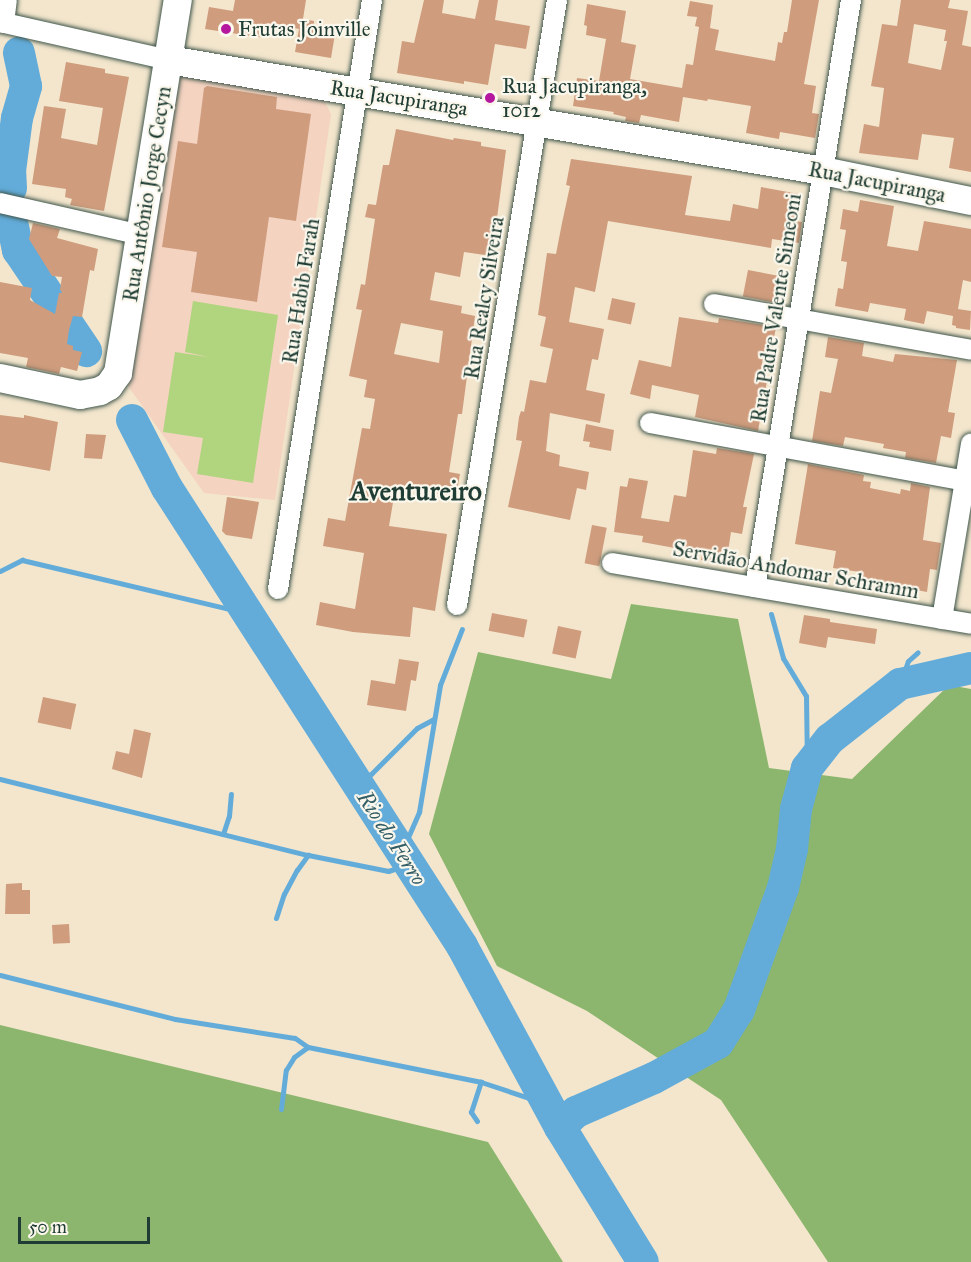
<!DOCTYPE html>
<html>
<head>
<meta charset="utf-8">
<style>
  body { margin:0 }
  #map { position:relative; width:971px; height:1262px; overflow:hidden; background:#f3e6cd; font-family:"IM FELL Great Primer",serif }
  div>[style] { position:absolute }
  .built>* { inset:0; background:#f4d3c1 }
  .green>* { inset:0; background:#b0d57e }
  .forest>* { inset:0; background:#8cb66d }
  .stream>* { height:5px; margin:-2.5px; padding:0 2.5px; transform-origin:2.5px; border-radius:2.5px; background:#63acda }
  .river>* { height:32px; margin:-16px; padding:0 16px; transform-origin:16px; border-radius:16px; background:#63acda }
  .building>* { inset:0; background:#cf9c7d; transform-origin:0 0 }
  .roads { filter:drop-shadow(0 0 2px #3f564b) drop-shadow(0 0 2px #3f564b) }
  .street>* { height:20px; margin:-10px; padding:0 10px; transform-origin:10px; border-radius:10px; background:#fff }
  .secondary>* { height:28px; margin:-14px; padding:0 14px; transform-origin:14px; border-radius:14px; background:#fff }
  .dots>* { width:16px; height:16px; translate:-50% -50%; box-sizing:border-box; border:3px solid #fbf7ec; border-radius:50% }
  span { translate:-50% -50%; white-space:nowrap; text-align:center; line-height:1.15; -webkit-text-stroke:4.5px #fbf7ec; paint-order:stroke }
  .poi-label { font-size:21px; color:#1f3d34 }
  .left { translate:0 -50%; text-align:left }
  .street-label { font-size:21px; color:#1f3d34 }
  .water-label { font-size:22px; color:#335e66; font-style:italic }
  .district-label { font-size:27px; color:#1f3d34; font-weight:700 }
  .scale { position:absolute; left:18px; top:1217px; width:132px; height:27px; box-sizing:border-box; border:3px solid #1f3d34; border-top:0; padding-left:8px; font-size:18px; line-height:21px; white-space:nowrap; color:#1f3d34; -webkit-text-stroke:4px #fbf7ec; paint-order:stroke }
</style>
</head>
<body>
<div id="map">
  <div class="built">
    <div style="clip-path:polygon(180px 75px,324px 100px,331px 114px,275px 500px,204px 493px,128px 386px,176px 81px)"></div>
  </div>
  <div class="green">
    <div style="clip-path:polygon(193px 301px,278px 315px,253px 483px,197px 474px,203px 438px,163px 432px,175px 352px,209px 357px,185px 352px)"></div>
  </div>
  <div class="forest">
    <div style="clip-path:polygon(631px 604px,738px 619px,769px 768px,852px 779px,949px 685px,971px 689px,971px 1262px,828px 1262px,721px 1100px,587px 1011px,497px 966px,429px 834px,478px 652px,611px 679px)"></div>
    <div style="clip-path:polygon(0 1025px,488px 1142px,563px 1262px,0 1262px)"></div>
  </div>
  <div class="stream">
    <div style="left:0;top:571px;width:25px;rotate:-27deg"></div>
    <div style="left:22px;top:560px;width:230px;rotate:13.3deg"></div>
    <div style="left:771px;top:614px;width:46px;rotate:74.7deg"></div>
    <div style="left:783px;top:658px;width:44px;rotate:58.8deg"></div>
    <div style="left:806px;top:696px;width:72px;rotate:89.2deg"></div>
    <div style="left:900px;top:684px;width:24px;rotate:-71deg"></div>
    <div style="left:908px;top:661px;width:13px;rotate:-42deg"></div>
    <div style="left:0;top:779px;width:317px;rotate:13.9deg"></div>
    <div style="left:308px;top:855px;width:82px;rotate:11.3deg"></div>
    <div style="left:388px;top:871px;width:24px;rotate:-17deg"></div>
    <div style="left:358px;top:783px;width:16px;rotate:-35deg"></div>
    <div style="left:371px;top:774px;width:65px;rotate:-45deg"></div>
    <div style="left:417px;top:728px;width:19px;rotate:-28deg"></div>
    <div style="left:223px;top:834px;width:19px;rotate:-72deg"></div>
    <div style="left:229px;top:816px;width:22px;rotate:-85deg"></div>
    <div style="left:402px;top:851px;width:43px;rotate:-66.4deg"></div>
    <div style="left:419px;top:812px;width:129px;rotate:-80.6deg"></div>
    <div style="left:440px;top:685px;width:60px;rotate:-68.6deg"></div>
    <div style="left:276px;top:918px;width:25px;rotate:-72deg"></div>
    <div style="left:284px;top:894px;width:27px;rotate:-62deg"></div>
    <div style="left:297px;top:870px;width:19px;rotate:-54deg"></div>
    <div style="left:0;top:975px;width:180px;rotate:14.1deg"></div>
    <div style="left:175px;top:1019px;width:121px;rotate:9deg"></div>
    <div style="left:295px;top:1038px;width:16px;rotate:35deg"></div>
    <div style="left:308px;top:1047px;width:177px;rotate:11.4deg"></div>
    <div style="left:481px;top:1082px;width:73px;rotate:18.4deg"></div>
    <div style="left:281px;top:1109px;width:39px;rotate:-83deg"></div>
    <div style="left:286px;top:1070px;width:15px;rotate:-58deg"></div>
    <div style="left:294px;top:1057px;width:17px;rotate:-36deg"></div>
    <div style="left:477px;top:1121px;width:11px;rotate:-124deg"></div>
    <div style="left:471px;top:1112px;width:32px;rotate:-72deg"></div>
  </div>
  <div class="river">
    <div style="left:11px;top:188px;width:17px;rotate:-93deg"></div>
    <div style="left:10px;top:171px;width:53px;rotate:-82.5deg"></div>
    <div style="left:17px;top:118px;width:33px;rotate:-74deg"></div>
    <div style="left:26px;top:86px;width:34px;rotate:-102deg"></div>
    <div style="left:12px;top:222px;width:29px;rotate:78deg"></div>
    <div style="left:18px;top:250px;width:122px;rotate:56deg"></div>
    <div style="left:132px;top:420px;width:76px;rotate:62.8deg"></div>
    <div style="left:167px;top:488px;width:545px;rotate:57.21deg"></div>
    <div style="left:462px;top:946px;width:206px;rotate:61.6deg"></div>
    <div style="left:560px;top:1127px;width:158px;rotate:58.4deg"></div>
    <div style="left:560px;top:1127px;width:22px;rotate:-43deg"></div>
    <div style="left:576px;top:1112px;width:85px;rotate:-23.6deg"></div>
    <div style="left:654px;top:1078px;width:73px;rotate:-28.7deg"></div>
    <div style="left:718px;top:1043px;width:39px;rotate:-58deg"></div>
    <div style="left:739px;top:1010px;width:130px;rotate:-70.2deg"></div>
    <div style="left:783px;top:888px;width:40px;rotate:-77deg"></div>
    <div style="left:792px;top:849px;width:40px;rotate:-84.3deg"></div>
    <div style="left:796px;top:809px;width:42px;rotate:-75deg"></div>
    <div style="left:807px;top:768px;width:37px;rotate:-52deg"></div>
    <div style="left:830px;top:739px;width:89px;rotate:-38.2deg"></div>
    <div style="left:900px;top:684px;width:73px;rotate:-12.7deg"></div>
  </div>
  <div class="building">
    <div style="clip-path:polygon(235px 0,306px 0,303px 19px,314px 21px,314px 25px,336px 28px,331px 58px,295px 52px,299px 29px,267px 23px,265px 38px,205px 29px,209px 7px,233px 11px)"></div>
    <div style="clip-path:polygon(424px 0,444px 0,442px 13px,475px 19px,479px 0,498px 0,495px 20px,530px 26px,526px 49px,495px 44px,488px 85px,464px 81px,464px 84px,397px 73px,402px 41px,414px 43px)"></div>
    <div style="clip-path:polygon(792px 0,819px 0,804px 84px,816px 86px,812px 113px,819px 114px,815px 138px,780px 132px,779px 139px,746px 133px,751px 106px,708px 99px,707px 101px,683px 97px,679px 122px,641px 115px,639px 123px,625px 121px,626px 117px,613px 114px,614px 112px,573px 106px,577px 78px,599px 81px,606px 39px,586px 35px,587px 26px,584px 25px,587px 4px,626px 11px,621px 42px,636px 45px,630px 79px,682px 88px,686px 64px,693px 65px,699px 27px,695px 26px,697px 17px,687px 16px,690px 1px,713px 5px,710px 28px,719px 30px,715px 50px,775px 61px,778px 42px,782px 43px,784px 32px,787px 32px)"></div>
    <div style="clip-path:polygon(evenodd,901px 0,950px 0,948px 8px,968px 11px,962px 45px,971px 47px,971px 172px,949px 168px,954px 138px,922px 134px,918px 160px,859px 153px,864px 124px,879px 127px,884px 88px,871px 86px,882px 24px,897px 26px,901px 0,914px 24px,946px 30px,944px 41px,947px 41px,941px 70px,908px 63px,914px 24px)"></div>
    <div style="clip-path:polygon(66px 62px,105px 69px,105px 73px,129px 77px,104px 211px,70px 205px,72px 199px,65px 197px,66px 189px,32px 184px,44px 106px,66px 109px,61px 138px,97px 145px,103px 108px,59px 101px)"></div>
    <div style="clip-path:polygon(207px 86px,277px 97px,276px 109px,311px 114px,296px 221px,269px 217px,257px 302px,191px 292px,197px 252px,162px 247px,178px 141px,197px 144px,204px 88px)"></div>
    <div style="clip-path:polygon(evenodd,396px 129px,453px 140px,454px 138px,481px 142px,481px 146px,506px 150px,492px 256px,464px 252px,460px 277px,435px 272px,430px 300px,462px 306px,461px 313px,475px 316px,462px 414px,458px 414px,449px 472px,460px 474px,456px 497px,396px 485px,389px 526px,447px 534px,435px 611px,413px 607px,410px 637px,353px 632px,316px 625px,320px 602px,355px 609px,364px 553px,323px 546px,328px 518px,345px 521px,362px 428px,370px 429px,375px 399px,364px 397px,367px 380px,349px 376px,362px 310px,356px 309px,361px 284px,365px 285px,375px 219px,365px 217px,368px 204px,376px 205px,383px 165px,389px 165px,396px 129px,401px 323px,443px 331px,439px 363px,394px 354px,401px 323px)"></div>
    <div style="clip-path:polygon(571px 159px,692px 176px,685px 215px,730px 221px,733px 204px,758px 209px,761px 187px,799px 194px,794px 221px,802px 222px,799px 243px,772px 239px,771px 248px,608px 221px,595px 292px,575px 287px,569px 322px,604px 329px,598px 360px,592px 359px,586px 390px,605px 394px,600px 423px,550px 413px,546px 451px,560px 455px,559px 466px,589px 472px,586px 490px,577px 488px,570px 520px,508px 507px,522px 441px,516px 440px,519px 417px,521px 411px,524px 412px,530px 380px,546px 383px,553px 349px,540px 346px,546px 317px,538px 315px,547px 253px,556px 254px,562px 223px,570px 186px,566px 185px)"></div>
    <div style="clip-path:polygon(860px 200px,894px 206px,887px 246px,918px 251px,924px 221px,971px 229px,971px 282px,963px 280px,958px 309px,971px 311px,970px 330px,956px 328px,956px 326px,952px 325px,953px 316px,927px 311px,924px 324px,904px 320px,906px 309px,870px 303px,868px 312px,835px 306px,838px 288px,843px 289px,847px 262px,841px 261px,846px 230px,840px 229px,843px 209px,858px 212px)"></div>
    <div style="clip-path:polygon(33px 223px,60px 229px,57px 238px,98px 249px,94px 271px,90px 270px,82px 317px,73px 316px,69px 330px,67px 344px,73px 346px,73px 350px,82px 352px,77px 371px,61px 367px,59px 374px,26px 367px,28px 358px,0 353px,0 282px,32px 288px,30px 300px,55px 314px,59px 293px,62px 293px,60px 289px,62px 277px,52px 276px,29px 239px)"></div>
    <div style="left:748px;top:270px;width:32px;height:27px;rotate:11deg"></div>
    <div style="left:612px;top:298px;width:24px;height:22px;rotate:12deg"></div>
    <div style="clip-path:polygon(679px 317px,718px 323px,719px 318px,776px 327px,772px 349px,765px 348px,759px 380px,767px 381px,758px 431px,695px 417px,699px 395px,652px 385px,650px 399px,630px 394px,639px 360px,671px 367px)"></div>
    <div style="clip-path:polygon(828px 337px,864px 343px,862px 356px,893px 362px,895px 354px,957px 360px,948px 412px,955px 413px,951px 438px,941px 436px,936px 463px,905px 458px,906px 452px,883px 448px,884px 444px,845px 437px,843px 446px,812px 441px,820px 391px,831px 393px,838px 359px,825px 357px)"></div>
    <div style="clip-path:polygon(0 415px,24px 418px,24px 415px,58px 422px,50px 471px,0 462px)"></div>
    <div style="clip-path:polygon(586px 424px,614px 430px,611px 451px,589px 447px,590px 442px,583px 441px)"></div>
    <div style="clip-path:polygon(86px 434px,106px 435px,102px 459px,84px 458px)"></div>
    <div style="clip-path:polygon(717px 448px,754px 454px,743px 507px,747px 507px,742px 534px,731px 532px,727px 558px,716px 557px,715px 562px,701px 560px,702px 553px,642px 542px,643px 536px,614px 532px,620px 486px,627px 487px,629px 478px,648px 481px,641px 518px,669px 522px,674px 495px,686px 497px,693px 450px,716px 454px)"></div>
    <div style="clip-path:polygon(808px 464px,864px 475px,863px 481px,871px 482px,870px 488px,900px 494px,901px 489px,910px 491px,911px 483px,930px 487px,923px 540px,941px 543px,937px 570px,930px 569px,927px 592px,859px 579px,860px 572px,833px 568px,836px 551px,795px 544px)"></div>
    <div style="clip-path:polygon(227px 497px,259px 502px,252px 539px,226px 535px,222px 531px)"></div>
    <div style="left:592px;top:525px;width:15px;height:39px;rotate:11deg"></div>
    <div style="left:492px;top:613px;width:36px;height:18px;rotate:11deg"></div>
    <div style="clip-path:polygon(804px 615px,830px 619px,830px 622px,877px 629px,875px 644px,828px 637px,826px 648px,799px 643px)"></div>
    <div style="left:558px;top:626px;width:24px;height:28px;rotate:12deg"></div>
    <div style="clip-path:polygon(399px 659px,419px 662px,416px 681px,411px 680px,406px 711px,367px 705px,371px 680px,395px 684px)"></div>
    <div style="left:43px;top:697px;width:34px;height:26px;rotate:12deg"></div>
    <div style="clip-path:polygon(134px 729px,151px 733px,142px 778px,112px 769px,116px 751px,129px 754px)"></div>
    <div style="clip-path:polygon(22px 883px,22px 890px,30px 890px,30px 914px,5px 914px,6px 884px)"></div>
    <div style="left:69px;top:924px;width:19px;height:17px;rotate:87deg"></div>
  </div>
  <div class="roads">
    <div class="street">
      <div style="left:0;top:22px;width:173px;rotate:12.7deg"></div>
      <div style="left:4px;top:23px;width:23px;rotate:-83deg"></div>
      <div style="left:0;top:203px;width:145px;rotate:12.8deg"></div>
      <div style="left:714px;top:304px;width:261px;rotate:10.1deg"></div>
      <div style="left:650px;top:423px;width:326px;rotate:10.4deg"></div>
      <div style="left:612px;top:563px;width:364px;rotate:9.6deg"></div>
      <div style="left:755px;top:587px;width:595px;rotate:-80.71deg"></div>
      <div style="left:278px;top:589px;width:596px;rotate:-80.93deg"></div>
      <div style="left:457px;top:605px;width:613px;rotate:-80.61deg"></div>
      <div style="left:942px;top:619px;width:178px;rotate:-80.6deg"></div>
    </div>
    <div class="secondary">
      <div style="left:169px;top:60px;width:663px;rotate:9.63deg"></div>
      <div style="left:823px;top:171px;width:151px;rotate:11.5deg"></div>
      <div style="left:0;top:378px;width:82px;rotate:12deg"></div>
      <div style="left:80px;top:395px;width:20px;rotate:-11deg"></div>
      <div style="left:100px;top:391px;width:10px;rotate:-29deg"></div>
      <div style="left:109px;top:386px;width:16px;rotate:-55deg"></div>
      <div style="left:118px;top:373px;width:378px;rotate:-80.9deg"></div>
    </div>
  </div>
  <div class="dots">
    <div style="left:226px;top:29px;background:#b5179e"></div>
    <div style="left:490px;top:98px;background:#b5179e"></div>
  </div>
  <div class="poi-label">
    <span class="left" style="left:238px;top:29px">Frutas Joinville</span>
    <span class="left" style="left:502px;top:98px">Rua Jacupiranga,<br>1012</span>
  </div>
  <div class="street-label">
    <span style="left:399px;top:98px;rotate:9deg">Rua Jacupiranga</span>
    <span style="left:877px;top:182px;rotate:11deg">Rua Jacupiranga</span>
    <span style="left:147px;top:194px;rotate:-81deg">Rua Antônio Jorge Cecyn</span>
    <span style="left:301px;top:291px;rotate:-81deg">Rua Habib Farah</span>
    <span style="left:484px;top:298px;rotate:-81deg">Rua Realcy Silveira</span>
    <span style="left:776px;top:308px;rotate:-81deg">Rua Padre Valente Simeoni</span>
    <span style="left:796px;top:570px;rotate:10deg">Servidão Andomar Schramm</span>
  </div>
  <div class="water-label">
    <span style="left:392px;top:838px;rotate:57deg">Rio do Ferro</span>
  </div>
  <div class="district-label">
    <span style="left:416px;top:491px">Aventureiro</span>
  </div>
  <div class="scale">50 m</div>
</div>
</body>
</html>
